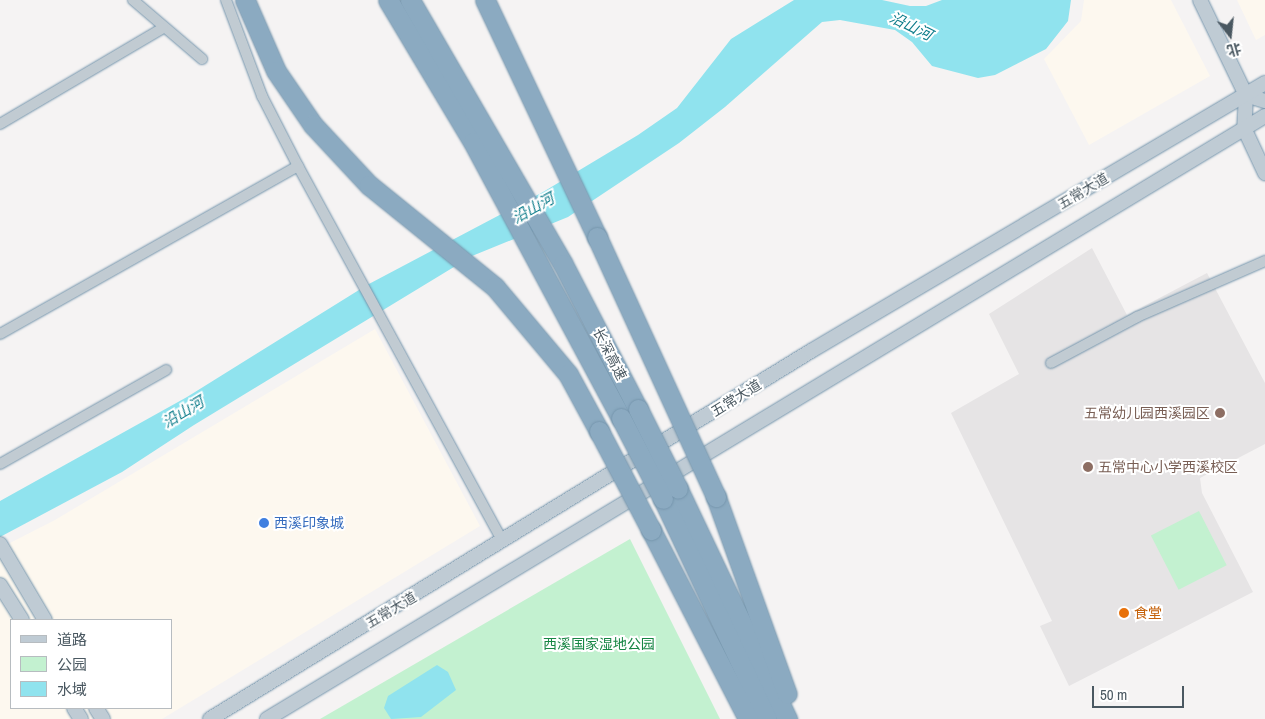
<!DOCTYPE html>
<html>
<head>
<meta charset="utf-8">
<style>
  body { margin:0 }
  #map { position:relative; width:1265px; height:719px; overflow:hidden; background:#f5f3f3; font-family:"Archivo Narrow","Noto Sans SC",sans-serif }
  div>[style] { position:absolute }
  .commercial>* { inset:0; background:#fdf8ef }
  .education>* { inset:0; background:#e6e4e5 }
  .green>* { inset:0; background:#c3f1d0; transform-origin:0 0 }
  .water>* { inset:0; background:#90e3ee }
  .roads { filter:drop-shadow(0 0 1px #7696ad) drop-shadow(0 0 1px #7696ad) }
  .street>* { height:10px; margin:-5px; padding:0 5px; transform-origin:5px; border-radius:5px; background:#c1cbd2 }
  .secondary>* { height:14px; margin:-7px; padding:0 7px; transform-origin:7px; border-radius:7px; background:#bfcbd4 }
  .highway>* { height:19px; margin:-9.5px; padding:0 9.5px; transform-origin:9.5px; border-radius:9.5px; background:#8baac1 }
  .bridges { filter:drop-shadow(0 0 1px #7696ad) drop-shadow(0 0 1px #7696ad) }
  .highway-bridge>* { height:19px; margin:-9.5px; padding:0 9.5px; transform-origin:9.5px; border-radius:9.5px; background:#8baac1 }
  .dots>* { width:14px; height:14px; translate:-50% -50%; box-sizing:border-box; border:2px solid #fff; border-radius:50% }
  span { translate:-50% -50%; white-space:nowrap; text-align:center; line-height:1.15; -webkit-text-stroke:4px #fff; paint-order:stroke }
  .street-label { font-size:14px; color:#4a5861 }
  .education-label { font-size:14px; color:#785e54 }
  .right { translate:-100% -50%; text-align:right }
  .left { translate:0 -50%; text-align:left }
  .shop-label { font-size:14px; color:#366cbe }
  .food-label { font-size:14px; color:#c56008 }
  .park-label { font-size:14px; color:#178644 }
  .water-label { font-size:15px; color:#0c7c8a; font-style:italic }
  .legend { position:absolute; left:10px; top:619px; width:162px; height:90px; box-sizing:border-box; background:#fff; border:1px solid #b7bcc0; margin:0; padding:6px 9px; list-style:none; font-size:15px; color:#4a5861 }
  .legend li { display:flex; align-items:center; gap:10px; height:25px }
  .legend b { width:25px; border:1px solid #b7bcc0 }
  .north { position:absolute; left:1205px; top:10px; width:50px; height:50px; -webkit-text-stroke:4px #fff; paint-order:stroke; rotate:164deg; font-size:14px; font-weight:700; line-height:20px; text-align:center; color:#4a5861 }
  .north::after { content:''; display:block; margin:auto; width:18px; height:22px; background:#4a5861; clip-path:polygon(50% 0,100% 100%,50% 72%,0 100%) }
  .scale { position:absolute; left:1092px; top:686px; width:92px; height:22px; box-sizing:border-box; border:2px solid #4a5861; border-top:0; padding-left:6px; font-size:15px; line-height:18px; white-space:nowrap; color:#4a5861; -webkit-text-stroke:4px #fff; paint-order:stroke }
</style>
</head>
<body>
<div id="map">
  <div class="commercial">
    <div style="clip-path:polygon(1084px 0,1171px 0,1210px 76px,1089px 145px,1044px 59px,1081px 21px)"></div>
    <div style="clip-path:polygon(1237px 0,1265px 0,1265px 35px,1256px 40px)"></div>
    <div style="clip-path:polygon(evenodd,375px 329px,480px 526px,162px 719px,0 719px,0 548px,55px 520px,375px 329px,11px 620px,171px 620px,171px 708px,11px 708px,11px 620px)"></div>
  </div>
  <div class="education">
    <div style="clip-path:polygon(1092px 248px,1127px 315px,1207px 273px,1265px 383px,1265px 444px,1200px 478px,1202px 493px,1253px 592px,1069px 686px,1040px 626px,1052px 621px,951px 413px,1019px 374px,989px 314px)"></div>
  </div>
  <div class="green">
    <div style="left:1199px;top:511px;width:61px;height:54px;rotate:63deg"></div>
    <div style="clip-path:polygon(630px 539px,720px 719px,320px 719px)"></div>
  </div>
  <div class="water">
    <div style="clip-path:polygon(794px 0,882px 0,910px 6px,926px 6px,942px 0,1071px 0,1068px 21px,1046px 49px,995px 75px,978px 78px,932px 66px,912px 42px,895px 30px,840px 20px,822px 22px,725px 107px,679px 143px,568px 217px,472px 256px,194px 425px,122px 472px,0 537px,0 501px,187px 397px,367px 285px,543px 192px,638px 135px,677px 108px,731px 39px)"></div>
    <div style="clip-path:polygon(437px 665px,448px 672px,456px 690px,421px 717px,391px 719px,384px 708px,388px 696px)"></div>
  </div>
  <div class="roads">
    <div class="street">
      <div style="left:133px;top:0;width:91px;rotate:40.5deg"></div>
      <div style="left:226px;top:0;width:103px;rotate:69.4deg"></div>
      <div style="left:262px;top:96px;width:79px;rotate:62.8deg"></div>
      <div style="left:298px;top:166px;width:428px;rotate:61.4deg"></div>
      <div style="left:0;top:124px;width:189px;rotate:-30.5deg"></div>
      <div style="left:0;top:334px;width:342px;rotate:-29.4deg"></div>
      <div style="left:1051px;top:363px;width:98px;rotate:-28.1deg"></div>
      <div style="left:1137px;top:317px;width:140px;rotate:-23.6deg"></div>
      <div style="left:0;top:464px;width:191px;rotate:-29.5deg"></div>
    </div>
    <div class="secondary">
      <div style="left:1200px;top:0;width:106px;rotate:64.2deg"></div>
      <div style="left:1246px;top:95px;width:33px;rotate:93deg"></div>
      <div style="left:1244px;top:128px;width:50px;rotate:65deg"></div>
      <div style="left:1246px;top:95px;width:20px;rotate:18deg"></div>
      <div style="left:0;top:544px;width:88px;rotate:59.4deg"></div>
      <div style="left:0;top:585px;width:41px;rotate:57.8deg"></div>
      <div style="left:74px;top:708px;width:13px;rotate:58deg"></div>
      <div style="left:96px;top:708px;width:13px;rotate:58deg"></div>
      <div style="left:210px;top:719px;width:705px;rotate:-31.48deg"></div>
      <div style="left:811px;top:351px;width:527px;rotate:-30.55deg"></div>
      <div style="left:267px;top:719px;width:1166px;rotate:-31.14deg"></div>
    </div>
    <div class="highway">
      <div style="left:245px;top:0;width:77px;rotate:66.4deg"></div>
      <div style="left:276px;top:71px;width:65px;rotate:55.6deg"></div>
      <div style="left:313px;top:125px;width:82px;rotate:47deg"></div>
      <div style="left:369px;top:185px;width:162px;rotate:39deg"></div>
      <div style="left:495px;top:287px;width:114px;rotate:50deg"></div>
      <div style="left:568px;top:374px;width:65px;rotate:61.5deg"></div>
      <div style="left:388px;top:0;width:165px;rotate:59.1deg"></div>
      <div style="left:473px;top:142px;width:313px;rotate:61.8deg"></div>
      <div style="left:410px;top:0;width:305px;rotate:59.9deg"></div>
      <div style="left:563px;top:264px;width:163px;rotate:62.7deg"></div>
      <div style="left:485px;top:0;width:262px;rotate:64.7deg"></div>
      <div style="left:678px;top:489px;width:255px;rotate:64.6deg"></div>
      <div style="left:716px;top:497px;width:209px;rotate:70.2deg"></div>
      <div style="left:663px;top:499px;width:243px;rotate:64.7deg"></div>
      <div style="left:651px;top:530px;width:212px;rotate:62.8deg"></div>
    </div>
  </div>
  <div class="bridges">
    <div class="highway-bridge">
      <div style="left:597px;top:237px;width:286px;rotate:65.4deg"></div>
      <div style="left:638px;top:409px;width:89px;rotate:63.4deg"></div>
      <div style="left:621px;top:418px;width:91px;rotate:62.6deg"></div>
      <div style="left:599px;top:431px;width:112px;rotate:62.3deg"></div>
    </div>
  </div>
  <div class="dots">
    <div style="left:1220px;top:413px;background:#8d6e63"></div>
    <div style="left:1088px;top:467px;background:#8d6e63"></div>
    <div style="left:264px;top:523px;background:#3f7fe0"></div>
    <div style="left:1124px;top:613px;background:#e8710a"></div>
  </div>
  <div class="street-label">
    <span style="left:1083px;top:191px;rotate:-31deg">五常大道</span>
    <span style="left:610px;top:354px;rotate:63deg">长深高速</span>
    <span style="left:736px;top:398px;rotate:-32deg">五常大道</span>
    <span style="left:391px;top:610px;rotate:-31deg">五常大道</span>
  </div>
  <div class="education-label">
    <span class="right" style="left:1210px;top:413px">五常幼儿园西溪园区</span>
    <span class="left" style="left:1098px;top:467px">五常中心小学西溪校区</span>
  </div>
  <div class="shop-label">
    <span class="left" style="left:274px;top:523px">西溪印象城</span>
  </div>
  <div class="food-label">
    <span class="left" style="left:1134px;top:613px">食堂</span>
  </div>
  <div class="park-label">
    <span style="left:599px;top:644px">西溪国家湿地公园</span>
  </div>
  <div class="water-label">
    <span style="left:911px;top:26px;rotate:26deg">沿山河</span>
    <span style="left:533px;top:208px;rotate:-29deg">沿山河</span>
    <span style="left:183px;top:412px;rotate:-31deg">沿山河</span>
  </div>
  <ul class="legend">
  <li><b style="height:6px;background:#bfcbd4"></b>道路</li>
  <li><b style="height:14px;background:#c3f1d0"></b>公园</li>
  <li><b style="height:14px;background:#90e3ee"></b>水域</li>
  </ul>
  <div class="north">北</div>
  <div class="scale">50 m</div>
</div>
</body>
</html>
